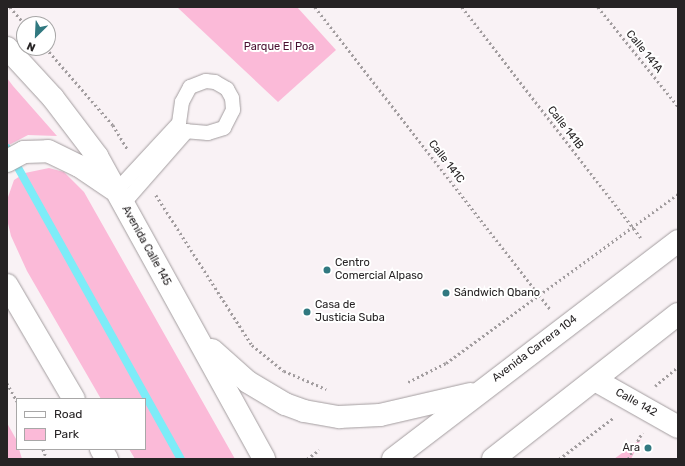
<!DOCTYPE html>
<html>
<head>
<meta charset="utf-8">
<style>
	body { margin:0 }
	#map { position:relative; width:685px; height:466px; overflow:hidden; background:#f9f2f5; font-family:Rubik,sans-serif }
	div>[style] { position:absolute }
	.green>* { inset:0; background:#fbbad8 }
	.stream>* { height:8px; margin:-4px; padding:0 4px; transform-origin:4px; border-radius:4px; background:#7decf8 }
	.path>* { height:2.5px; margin-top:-1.25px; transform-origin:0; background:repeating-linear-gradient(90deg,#a29d9f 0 2px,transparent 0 5px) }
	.roads { filter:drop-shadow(0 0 1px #a39d9f) drop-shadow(0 0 1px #a39d9f) }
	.lane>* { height:14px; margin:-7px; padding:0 7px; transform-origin:7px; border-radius:7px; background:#fff }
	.street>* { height:22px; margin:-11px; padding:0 11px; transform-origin:11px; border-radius:11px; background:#fff }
	.primary>* { height:22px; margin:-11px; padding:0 11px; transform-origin:11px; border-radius:11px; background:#fff }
	.dots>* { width:11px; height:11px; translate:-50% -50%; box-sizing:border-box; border:2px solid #fff; border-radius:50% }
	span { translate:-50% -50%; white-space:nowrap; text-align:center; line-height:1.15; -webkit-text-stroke:4px #fff; paint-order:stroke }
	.park-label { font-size:11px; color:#4a1031 }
	.street-label { font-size:11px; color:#262324 }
	.poi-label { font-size:11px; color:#262324 }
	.left { translate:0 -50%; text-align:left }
	.right { translate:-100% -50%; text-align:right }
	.frame { position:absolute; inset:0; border:8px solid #262324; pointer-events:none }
	.legend { position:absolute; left:16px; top:398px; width:130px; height:52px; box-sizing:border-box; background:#fff; border:1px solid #a8a7a7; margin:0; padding:5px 7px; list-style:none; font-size:12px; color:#262324 }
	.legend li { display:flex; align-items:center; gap:8px; height:20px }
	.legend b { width:20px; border:1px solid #a8a7a7 }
	.north { position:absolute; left:16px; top:16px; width:40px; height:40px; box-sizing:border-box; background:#fff; border:1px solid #a8a7a7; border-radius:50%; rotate:204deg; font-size:11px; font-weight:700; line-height:16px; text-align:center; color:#262324 }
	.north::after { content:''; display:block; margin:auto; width:14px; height:18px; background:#317980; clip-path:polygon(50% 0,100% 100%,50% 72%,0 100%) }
</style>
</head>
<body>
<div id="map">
	<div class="green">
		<div style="clip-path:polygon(177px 7px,297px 7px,336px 50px,278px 102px)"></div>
		<div style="clip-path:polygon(7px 78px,13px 86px,57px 136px,28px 135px,7px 146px)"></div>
		<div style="clip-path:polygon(49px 168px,64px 172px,84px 192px,235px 459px,135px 459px,129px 449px,145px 449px,145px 399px,101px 399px,27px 271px,11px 236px,7px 219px,7px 200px,14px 180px,25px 173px)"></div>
		<div style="clip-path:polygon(7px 423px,16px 439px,22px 459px,7px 459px)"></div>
		<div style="clip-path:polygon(641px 439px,631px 459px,614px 459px)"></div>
	</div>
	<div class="stream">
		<div style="left:7px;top:148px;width:356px;rotate:60.8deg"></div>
	</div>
	<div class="path">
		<div style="left:10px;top:7px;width:23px;rotate:49deg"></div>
		<div style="left:315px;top:7px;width:383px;rotate:52.1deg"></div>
		<div style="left:462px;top:7px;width:292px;rotate:52.2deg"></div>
		<div style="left:598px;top:7px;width:127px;rotate:51.1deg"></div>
		<div style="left:46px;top:48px;width:102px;rotate:49deg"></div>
		<div style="left:113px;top:125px;width:29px;rotate:59deg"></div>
		<div style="left:156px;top:195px;width:178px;rotate:57.4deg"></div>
		<div style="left:252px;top:345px;width:41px;rotate:39.1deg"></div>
		<div style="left:284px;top:371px;width:46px;rotate:23.2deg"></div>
		<div style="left:408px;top:382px;width:42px;rotate:-26.6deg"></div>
		<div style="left:446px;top:363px;width:287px;rotate:-36.1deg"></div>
		<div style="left:7px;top:383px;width:21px;rotate:61deg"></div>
		<div style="left:655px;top:386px;width:30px;rotate:-40deg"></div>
		<div style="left:43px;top:449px;width:11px;rotate:68deg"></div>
		<div style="left:307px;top:459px;width:15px;rotate:-37deg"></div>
		<div style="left:559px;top:459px;width:68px;rotate:-37.2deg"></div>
		<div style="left:628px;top:459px;width:30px;rotate:-62deg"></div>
	</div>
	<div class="roads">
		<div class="lane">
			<div style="left:116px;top:191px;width:93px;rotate:-47.2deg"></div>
			<div style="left:179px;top:123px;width:21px;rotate:-82deg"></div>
			<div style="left:182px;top:102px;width:17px;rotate:-62deg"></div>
			<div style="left:190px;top:87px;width:17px;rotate:-21deg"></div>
			<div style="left:206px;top:81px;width:9px;rotate:6deg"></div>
			<div style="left:215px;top:82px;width:14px;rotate:30deg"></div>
			<div style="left:227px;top:89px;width:10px;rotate:61deg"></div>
			<div style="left:232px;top:98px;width:12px;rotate:85deg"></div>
			<div style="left:233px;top:110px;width:20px;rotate:117deg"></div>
			<div style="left:224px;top:128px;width:17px;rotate:163deg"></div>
			<div style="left:208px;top:133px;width:21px;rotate:-175deg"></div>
			<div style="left:187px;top:131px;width:97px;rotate:131.2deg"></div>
		</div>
		<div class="street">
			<div style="left:595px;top:380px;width:95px;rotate:29.5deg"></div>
		</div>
		<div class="primary">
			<div style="left:7px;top:48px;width:68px;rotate:47.4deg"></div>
			<div style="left:53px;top:98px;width:73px;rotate:52.8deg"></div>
			<div style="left:97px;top:156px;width:346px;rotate:61.1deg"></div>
			<div style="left:7px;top:161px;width:19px;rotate:-28deg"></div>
			<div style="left:24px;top:152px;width:24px;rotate:-2deg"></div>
			<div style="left:48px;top:151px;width:34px;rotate:26deg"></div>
			<div style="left:79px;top:166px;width:41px;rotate:34.1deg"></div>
			<div style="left:7px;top:285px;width:132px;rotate:59.6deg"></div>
			<div style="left:212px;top:350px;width:48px;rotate:41.6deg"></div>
			<div style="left:248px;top:382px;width:43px;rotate:30.7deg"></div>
			<div style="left:285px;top:404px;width:20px;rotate:20deg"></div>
			<div style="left:304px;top:411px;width:36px;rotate:10deg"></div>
			<div style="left:339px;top:417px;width:41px;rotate:-2.8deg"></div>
			<div style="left:380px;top:415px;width:93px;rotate:-13deg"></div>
			<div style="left:101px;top:449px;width:12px;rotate:59deg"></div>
			<div style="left:393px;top:459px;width:359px;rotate:-37.4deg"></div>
			<div style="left:493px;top:459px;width:235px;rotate:-38.1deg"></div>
		</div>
	</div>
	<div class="dots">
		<div style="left:327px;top:270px;background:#317980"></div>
		<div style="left:446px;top:293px;background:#317980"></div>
		<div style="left:307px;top:312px;background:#317980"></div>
		<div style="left:648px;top:448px;background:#317980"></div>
	</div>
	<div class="park-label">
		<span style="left:279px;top:47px">Parque El Poa</span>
	</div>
	<div class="street-label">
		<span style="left:644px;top:52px;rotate:51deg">Calle 141A</span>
		<span style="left:565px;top:128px;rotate:52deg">Calle 141B</span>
		<span style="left:446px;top:162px;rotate:52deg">Calle 141C</span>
		<span style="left:146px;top:246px;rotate:61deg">Avenida Calle 145</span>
		<span style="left:535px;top:349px;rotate:-37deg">Avenida Carrera 104</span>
		<span style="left:636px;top:403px;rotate:29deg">Calle 142</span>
	</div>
	<div class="poi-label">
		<span class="left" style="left:335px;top:270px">Centro<br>Comercial Alpaso</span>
		<span class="left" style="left:454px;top:293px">Sándwich Qbano</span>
		<span class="left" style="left:315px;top:312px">Casa de<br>Justicia Suba</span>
		<span class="right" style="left:640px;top:448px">Ara</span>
	</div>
	<div class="frame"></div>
	<ul class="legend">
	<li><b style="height:5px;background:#fff"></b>Road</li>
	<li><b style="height:11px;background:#fbbad8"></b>Park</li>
	</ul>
	<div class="north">N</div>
</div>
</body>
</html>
